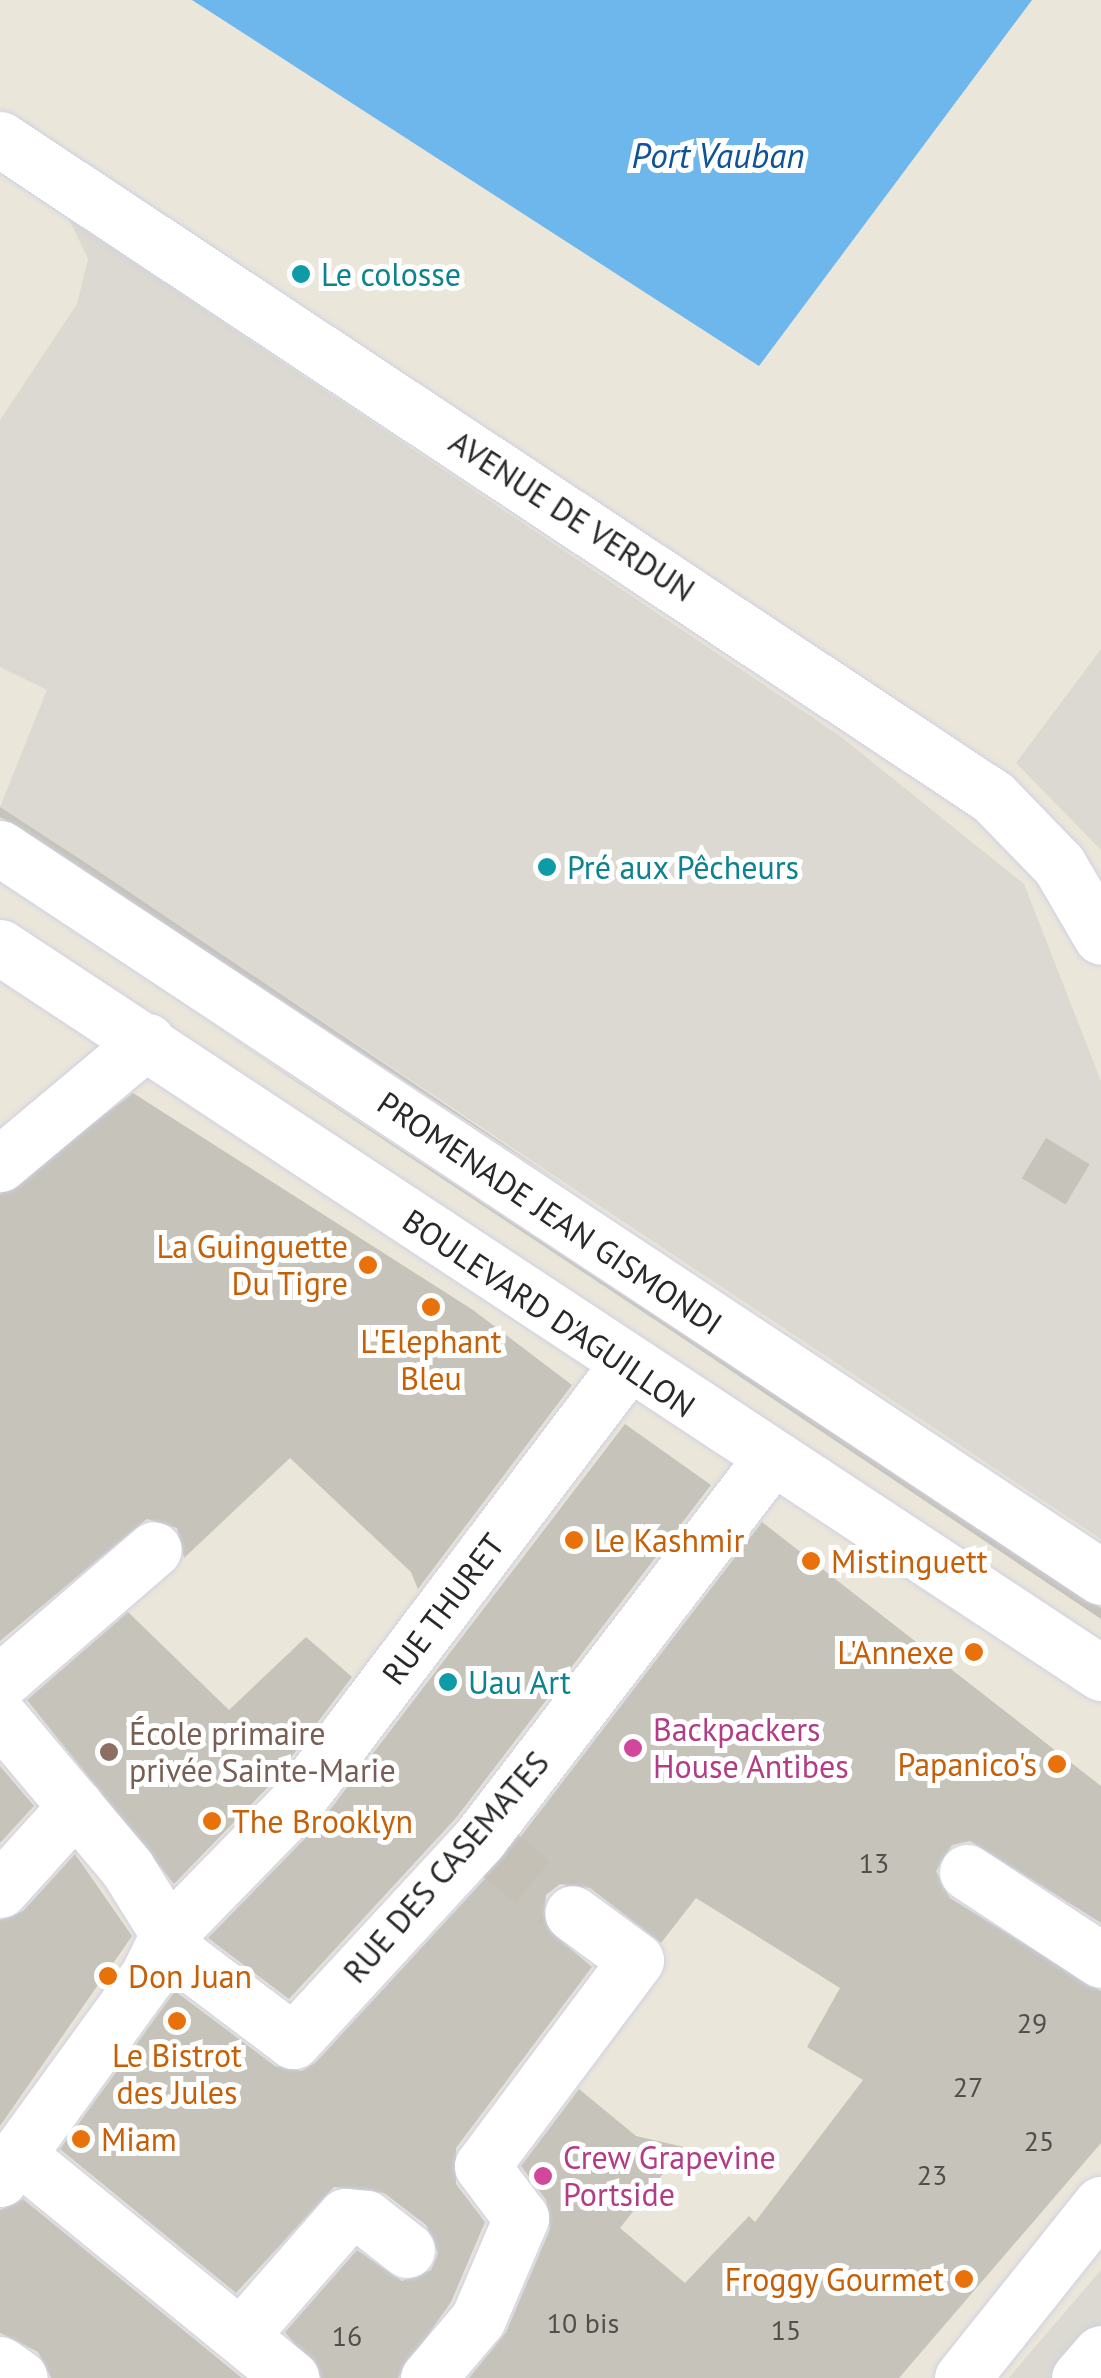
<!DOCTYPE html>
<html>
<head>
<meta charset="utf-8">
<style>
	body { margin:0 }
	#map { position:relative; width:1101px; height:2378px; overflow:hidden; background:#ebe6da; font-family:"PT Sans",sans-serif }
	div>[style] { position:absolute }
	.plaza>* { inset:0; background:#dbd9d1 }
	.water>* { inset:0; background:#6db7ed }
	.building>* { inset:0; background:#c6c3ba; transform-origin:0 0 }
	.street-tunnel>* { height:55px; margin-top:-27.5px; transform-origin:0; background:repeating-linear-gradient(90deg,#c4c0b6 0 55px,transparent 0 83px) }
	.roads { filter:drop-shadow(0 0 2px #cfd0e2) drop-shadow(0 0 2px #cfd0e2) }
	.street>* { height:55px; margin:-27.5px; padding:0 27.5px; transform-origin:27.5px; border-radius:27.5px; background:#fff }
	.dots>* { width:28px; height:28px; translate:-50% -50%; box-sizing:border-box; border:5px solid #fff; border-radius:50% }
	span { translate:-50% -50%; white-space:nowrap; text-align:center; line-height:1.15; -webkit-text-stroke:10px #fff; paint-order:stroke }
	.number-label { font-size:28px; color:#504f4c }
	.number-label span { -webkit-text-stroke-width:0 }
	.culture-label { font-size:32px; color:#0d838f }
	.left { translate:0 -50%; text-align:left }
	.street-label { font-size:32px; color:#282828 }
	.food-label { font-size:32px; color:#c56008 }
	.right { translate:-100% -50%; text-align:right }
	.hotel-label { font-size:32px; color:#b23c85 }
	.education-label { font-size:32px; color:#785e54 }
	.water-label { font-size:35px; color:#0e5397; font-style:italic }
</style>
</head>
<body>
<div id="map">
	<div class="plaza">
		<div style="clip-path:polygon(69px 219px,840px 736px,1024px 884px,1101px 1081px,1101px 1539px,0 807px,47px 690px,0 667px,0 420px,77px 304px,88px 259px)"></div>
		<div style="clip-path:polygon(1101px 649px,1101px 850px,1016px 763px)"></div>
		<div style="clip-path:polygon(1101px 2270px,1101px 2378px,1009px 2378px,1028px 2355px)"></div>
	</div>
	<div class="water">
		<div style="clip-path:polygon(192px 0,1032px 0,759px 366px)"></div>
	</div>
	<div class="building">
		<div style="clip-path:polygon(0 807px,89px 865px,566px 1186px,0 817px)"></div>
		<div style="clip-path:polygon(211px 1025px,1101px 1608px,1101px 1619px,678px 1335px)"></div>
		<div style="clip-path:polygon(133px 1093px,473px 1310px,572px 1385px,418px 1589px,411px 1572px,290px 1458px,184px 1558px,177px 1528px,147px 1519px,0 1641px,0 1194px)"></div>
		<div style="left:1046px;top:1138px;width:51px;height:47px;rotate:31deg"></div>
		<div style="clip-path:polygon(625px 1424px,711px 1485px,456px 1818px,289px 1999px,208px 1938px,319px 1824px)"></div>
		<div style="clip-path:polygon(762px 1522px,1101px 1786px,1101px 1923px,970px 1841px,952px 1845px,936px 1871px,950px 1898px,1101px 1991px,1101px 2143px,899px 2378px,469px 2378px,506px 2332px,550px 2229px,546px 2200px,521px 2166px,579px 2089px,636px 2136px,684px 2147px,620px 2228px,685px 2283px,749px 2216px,755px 2222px,863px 2080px,807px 2047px,840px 1988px,696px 1898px,661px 1943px,590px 1888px,560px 1884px,546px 1895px,543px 1925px,592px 1967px,456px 2148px,456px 2184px,485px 2222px,451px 2302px,398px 2378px,321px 2378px,285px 2332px,357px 2250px,402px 2281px,431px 2270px,438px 2253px,426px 2225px,384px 2193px,334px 2187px,236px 2293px,60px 2149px,175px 1991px,275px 2066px,302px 2071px,316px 2062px,505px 1857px)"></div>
		<div style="clip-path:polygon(128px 1612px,229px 1710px,306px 1637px,352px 1677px,270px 1785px,174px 1884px,27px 1700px)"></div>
		<div style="clip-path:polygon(0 1766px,34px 1806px,0 1843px)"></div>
		<div style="clip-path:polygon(75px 1854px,132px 1936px,0 2126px,0 1920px,23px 1911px)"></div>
		<div style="clip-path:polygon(23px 2199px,242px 2378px,51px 2378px,38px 2352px,0 2333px,0 2210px)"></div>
	</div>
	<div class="street-tunnel">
		<div style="left:490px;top:1847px;width:105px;rotate:38.8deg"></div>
	</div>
	<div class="roads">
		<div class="street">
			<div style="left:0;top:139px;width:1191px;rotate:33.53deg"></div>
			<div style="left:993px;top:797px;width:95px;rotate:45.9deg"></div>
			<div style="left:1059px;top:865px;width:83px;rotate:59.7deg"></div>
			<div style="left:0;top:848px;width:1320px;rotate:33.51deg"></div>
			<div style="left:0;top:947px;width:1319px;rotate:33.4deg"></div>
			<div style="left:0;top:1164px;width:192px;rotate:-39.9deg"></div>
			<div style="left:0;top:1682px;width:203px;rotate:-40.8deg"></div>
			<div style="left:0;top:1717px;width:197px;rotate:49.9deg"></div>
			<div style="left:127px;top:1868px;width:106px;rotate:58.1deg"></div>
			<div style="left:183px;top:1958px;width:138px;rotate:37deg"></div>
			<div style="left:293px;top:2041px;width:276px;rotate:-47.3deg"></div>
			<div style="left:480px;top:1838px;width:474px;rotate:-52.5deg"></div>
			<div style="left:967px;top:1872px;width:160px;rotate:33.3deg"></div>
			<div style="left:0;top:1890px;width:113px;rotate:-47.9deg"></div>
			<div style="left:18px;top:2155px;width:353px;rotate:39.2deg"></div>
			<div style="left:0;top:2179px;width:250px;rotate:-54deg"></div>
			<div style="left:147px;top:1977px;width:48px;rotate:-64deg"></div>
			<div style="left:168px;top:1934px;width:180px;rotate:-45.7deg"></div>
			<div style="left:294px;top:1805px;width:550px;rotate:-52.9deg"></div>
			<div style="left:241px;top:2335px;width:158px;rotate:-48.8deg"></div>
			<div style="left:345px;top:2216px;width:21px;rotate:5deg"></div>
			<div style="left:366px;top:2218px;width:52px;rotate:38deg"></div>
			<div style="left:0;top:2364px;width:24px;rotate:35deg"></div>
			<div style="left:428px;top:2378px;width:77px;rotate:-49.7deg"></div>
			<div style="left:478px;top:2319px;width:110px;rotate:-66.9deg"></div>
			<div style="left:521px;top:2218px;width:65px;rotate:-126.9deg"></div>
			<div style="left:482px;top:2166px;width:257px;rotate:-53.2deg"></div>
			<div style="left:636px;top:1960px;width:79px;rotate:-143.7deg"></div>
			<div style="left:962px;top:2378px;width:223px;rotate:-51.4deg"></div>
			<div style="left:1079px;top:2378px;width:33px;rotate:-49deg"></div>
		</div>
	</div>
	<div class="dots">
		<div style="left:301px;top:274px;background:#0f9aa8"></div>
		<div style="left:547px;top:867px;background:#0f9aa8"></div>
		<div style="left:368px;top:1265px;background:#e8710a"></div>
		<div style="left:431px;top:1307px;background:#e8710a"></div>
		<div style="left:574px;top:1540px;background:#e8710a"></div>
		<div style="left:811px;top:1561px;background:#e8710a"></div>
		<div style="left:974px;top:1652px;background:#e8710a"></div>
		<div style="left:448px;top:1682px;background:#0f9aa8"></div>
		<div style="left:633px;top:1748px;background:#d1479c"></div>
		<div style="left:109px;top:1752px;background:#8d6e63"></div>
		<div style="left:1057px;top:1764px;background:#e8710a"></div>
		<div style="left:212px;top:1821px;background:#e8710a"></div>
		<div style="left:108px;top:1976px;background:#e8710a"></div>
		<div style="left:177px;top:2021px;background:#e8710a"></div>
		<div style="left:81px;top:2139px;background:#e8710a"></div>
		<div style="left:543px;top:2176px;background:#d1479c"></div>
		<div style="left:964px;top:2279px;background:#e8710a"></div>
	</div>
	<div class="number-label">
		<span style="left:874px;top:1863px">13</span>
		<span style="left:1032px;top:2023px">29</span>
		<span style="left:968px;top:2087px">27</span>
		<span style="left:1039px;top:2141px">25</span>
		<span style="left:932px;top:2175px">23</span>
		<span style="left:583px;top:2323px">10 bis</span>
		<span style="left:786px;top:2330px">15</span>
		<span style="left:347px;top:2336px">16</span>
	</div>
	<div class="culture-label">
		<span class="left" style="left:321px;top:274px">Le colosse</span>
		<span class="left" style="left:567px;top:867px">Pré aux Pêcheurs</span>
		<span class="left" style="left:468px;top:1682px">Uau Art</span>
	</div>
	<div class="street-label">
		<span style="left:572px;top:516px;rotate:33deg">AVENUE DE VERDUN</span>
		<span style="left:550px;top:1213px;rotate:34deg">PROMENADE JEAN GISMONDI</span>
		<span style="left:549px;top:1313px;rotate:34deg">BOULEVARD D'AGUILLON</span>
		<span style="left:443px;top:1609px;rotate:-53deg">RUE THURET</span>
		<span style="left:446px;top:1867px;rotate:-49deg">RUE DES CASEMATES</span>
	</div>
	<div class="food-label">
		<span class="right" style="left:348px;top:1265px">La Guinguette<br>Du Tigre</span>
		<span style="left:431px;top:1360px">L'Elephant<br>Bleu</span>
		<span class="left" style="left:594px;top:1540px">Le Kashmir</span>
		<span class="left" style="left:831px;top:1561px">Mistinguett</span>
		<span class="right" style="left:954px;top:1652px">L'Annexe</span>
		<span class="right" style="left:1037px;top:1764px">Papanico's</span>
		<span class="left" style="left:232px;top:1821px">The Brooklyn</span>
		<span class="left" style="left:128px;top:1976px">Don Juan</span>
		<span style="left:177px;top:2074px">Le Bistrot<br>des Jules</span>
		<span class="left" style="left:101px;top:2139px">Miam</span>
		<span class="right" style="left:944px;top:2279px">Froggy Gourmet</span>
	</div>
	<div class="hotel-label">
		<span class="left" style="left:653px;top:1748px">Backpackers<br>House Antibes</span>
		<span class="left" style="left:563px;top:2176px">Crew Grapevine<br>Portside</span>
	</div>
	<div class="education-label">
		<span class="left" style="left:129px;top:1752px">École primaire<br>privée Sainte-Marie</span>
	</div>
	<div class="water-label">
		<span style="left:718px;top:155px">Port Vauban</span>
	</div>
</div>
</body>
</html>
